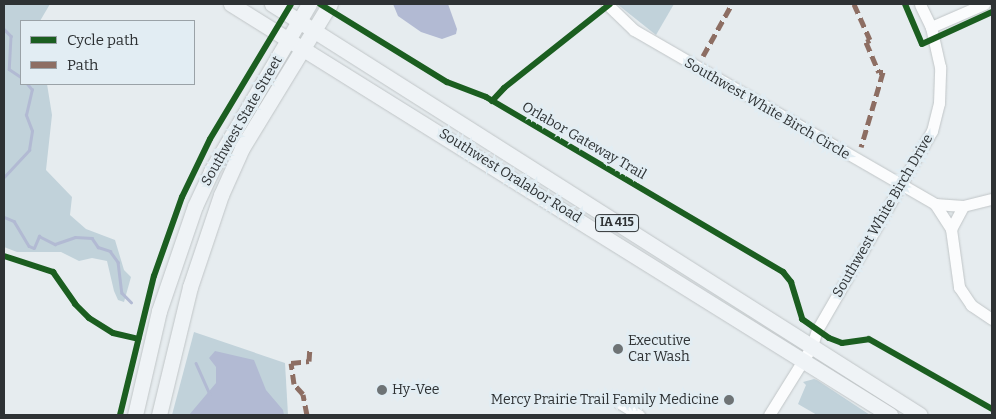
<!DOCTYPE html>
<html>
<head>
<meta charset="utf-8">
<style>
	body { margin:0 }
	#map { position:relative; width:996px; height:419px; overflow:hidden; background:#e6ecef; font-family:Bitter,serif }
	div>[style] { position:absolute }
	.green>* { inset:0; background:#c1d2da }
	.water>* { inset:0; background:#b2bad3 }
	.stream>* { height:2.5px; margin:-1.25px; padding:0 1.25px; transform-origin:1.25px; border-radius:1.25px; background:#b2bad3 }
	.roads { filter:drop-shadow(0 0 1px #c0c5c7) drop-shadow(0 0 1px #c0c5c7) }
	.minor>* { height:11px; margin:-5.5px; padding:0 5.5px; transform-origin:5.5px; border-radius:5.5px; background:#fbfcfd }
	.major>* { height:15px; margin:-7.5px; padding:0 7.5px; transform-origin:7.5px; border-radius:7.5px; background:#eff3f6 }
	.quiet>* { height:5px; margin-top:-2.5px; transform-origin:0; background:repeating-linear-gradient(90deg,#8d6e63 0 10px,transparent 0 15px) }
	.cycleway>* { height:6px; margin:-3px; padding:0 3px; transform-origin:3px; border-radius:3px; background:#1b5e20 }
	.dots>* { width:14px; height:14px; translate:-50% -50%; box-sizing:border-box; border:2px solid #e2edf3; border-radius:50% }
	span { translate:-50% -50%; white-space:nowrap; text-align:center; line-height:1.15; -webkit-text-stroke:5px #e2edf3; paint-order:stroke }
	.shield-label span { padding:1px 4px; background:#e2edf3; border:1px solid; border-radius:4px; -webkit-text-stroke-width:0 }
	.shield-label { font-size:12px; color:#2e3234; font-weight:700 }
	.street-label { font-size:14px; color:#2e3234 }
	.poi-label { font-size:14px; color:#2e3234 }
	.left { translate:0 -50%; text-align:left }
	.right { translate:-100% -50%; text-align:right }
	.frame { position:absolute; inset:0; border:5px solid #2e3234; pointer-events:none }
	.legend { position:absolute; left:20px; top:20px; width:175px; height:65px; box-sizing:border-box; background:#e2edf3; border:1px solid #9aa2a7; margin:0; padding:6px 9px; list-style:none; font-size:15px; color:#2e3234 }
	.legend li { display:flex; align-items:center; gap:10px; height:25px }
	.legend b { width:25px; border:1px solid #9aa2a7 }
</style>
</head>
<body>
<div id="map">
	<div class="green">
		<div style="clip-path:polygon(4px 4px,50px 4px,40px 21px,21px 21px,21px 84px,47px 84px,52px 115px,46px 170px,72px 197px,70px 215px,86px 229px,115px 240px,124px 270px,131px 277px,124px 302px,118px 300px,114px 291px,107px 261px,92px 258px,79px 261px,61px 252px,17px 252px,4px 247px)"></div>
		<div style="clip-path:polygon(617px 4px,674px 4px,656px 35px)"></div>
		<div style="clip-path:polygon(194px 332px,285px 363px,288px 415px,172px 415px)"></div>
		<div style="clip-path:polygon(814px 379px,817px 380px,870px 415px,817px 415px,798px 404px,806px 385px,803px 382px)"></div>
	</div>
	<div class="water">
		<div style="clip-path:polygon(393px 4px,448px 4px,457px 29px,456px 34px,442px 39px,421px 32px,398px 16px)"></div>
		<div style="clip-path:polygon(215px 351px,254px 360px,266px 390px,283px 410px,284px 415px,189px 415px,216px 383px,216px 367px,209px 358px)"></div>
	</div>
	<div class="stream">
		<div style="left:4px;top:29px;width:10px;rotate:45deg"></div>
		<div style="left:11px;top:36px;width:33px;rotate:93deg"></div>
		<div style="left:9px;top:69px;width:14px;rotate:34deg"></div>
		<div style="left:4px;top:177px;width:37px;rotate:-47deg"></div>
		<div style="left:29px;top:150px;width:19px;rotate:-81deg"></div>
		<div style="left:32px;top:131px;width:17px;rotate:-111deg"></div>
		<div style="left:26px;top:115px;width:26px;rotate:-77deg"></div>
		<div style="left:32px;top:90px;width:8px;rotate:-130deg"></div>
		<div style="left:4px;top:217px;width:11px;rotate:22deg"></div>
		<div style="left:14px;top:221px;width:29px;rotate:59deg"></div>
		<div style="left:29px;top:246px;width:5px;rotate:22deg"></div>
		<div style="left:34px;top:248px;width:13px;rotate:-67deg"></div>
		<div style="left:39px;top:236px;width:18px;rotate:27deg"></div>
		<div style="left:55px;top:244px;width:21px;rotate:-19deg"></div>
		<div style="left:75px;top:237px;width:17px;rotate:3deg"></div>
		<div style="left:92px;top:238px;width:11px;rotate:56deg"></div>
		<div style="left:98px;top:247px;width:13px;rotate:18deg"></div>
		<div style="left:110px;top:251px;width:14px;rotate:54deg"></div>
		<div style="left:118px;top:262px;width:31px;rotate:83deg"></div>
		<div style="left:122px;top:293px;width:13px;rotate:45deg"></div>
		<div style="left:196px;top:363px;width:34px;rotate:66deg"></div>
	</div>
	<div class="roads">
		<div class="minor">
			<div style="left:607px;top:4px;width:37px;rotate:44deg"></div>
			<div style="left:634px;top:30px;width:348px;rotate:30deg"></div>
			<div style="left:935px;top:204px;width:30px;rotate:57deg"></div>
			<div style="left:951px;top:229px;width:59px;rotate:82.1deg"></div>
			<div style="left:959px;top:287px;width:22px;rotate:56deg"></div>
			<div style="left:971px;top:305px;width:25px;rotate:34deg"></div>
			<div style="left:931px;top:27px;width:58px;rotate:-23.5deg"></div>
			<div style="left:935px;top:204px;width:28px;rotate:4deg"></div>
			<div style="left:951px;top:229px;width:26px;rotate:-62deg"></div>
			<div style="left:963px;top:206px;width:30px;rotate:-14deg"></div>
			<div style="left:618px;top:402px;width:25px;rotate:32deg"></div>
			<div style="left:769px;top:415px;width:81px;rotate:-58.1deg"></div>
			<div style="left:812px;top:346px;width:17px;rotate:-73deg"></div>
			<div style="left:817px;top:330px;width:230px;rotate:-60deg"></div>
			<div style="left:932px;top:131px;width:29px;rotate:-76deg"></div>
			<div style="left:939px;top:103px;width:36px;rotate:-88deg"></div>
			<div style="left:940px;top:67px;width:41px;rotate:-102.7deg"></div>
			<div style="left:931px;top:27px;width:25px;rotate:-116deg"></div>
		</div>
		<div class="major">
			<div style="left:231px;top:4px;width:777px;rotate:31.95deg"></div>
			<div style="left:272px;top:4px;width:767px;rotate:32.39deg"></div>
			<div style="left:135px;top:415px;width:107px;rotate:-77deg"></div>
			<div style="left:159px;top:311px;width:111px;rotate:-71.1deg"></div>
			<div style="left:195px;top:206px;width:38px;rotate:-65deg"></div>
			<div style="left:211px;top:171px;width:194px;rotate:-59.6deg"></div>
			<div style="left:159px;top:415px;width:132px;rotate:-76.4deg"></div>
			<div style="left:190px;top:287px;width:97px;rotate:-71.4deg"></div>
			<div style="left:221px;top:195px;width:51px;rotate:-65.9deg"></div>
			<div style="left:242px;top:148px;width:169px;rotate:-58.6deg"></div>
		</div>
	</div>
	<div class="quiet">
		<div style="left:854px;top:4px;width:39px;rotate:66deg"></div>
		<div style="left:870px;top:40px;width:4px;rotate:153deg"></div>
		<div style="left:866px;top:42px;width:33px;rotate:67deg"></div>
		<div style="left:879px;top:72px;width:4px"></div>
		<div style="left:883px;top:72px;width:78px;rotate:106.3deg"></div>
		<div style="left:703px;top:56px;width:60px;rotate:-60.9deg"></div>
		<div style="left:307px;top:415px;width:21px;rotate:-101deg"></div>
		<div style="left:303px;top:394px;width:13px;rotate:-132deg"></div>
		<div style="left:294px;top:384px;width:21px;rotate:-98deg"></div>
		<div style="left:291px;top:363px;width:18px;rotate:-6deg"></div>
		<div style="left:309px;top:361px;width:14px;rotate:-86deg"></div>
	</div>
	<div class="cycleway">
		<div style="left:320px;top:4px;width:149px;rotate:31.6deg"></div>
		<div style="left:447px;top:82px;width:42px;rotate:21deg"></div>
		<div style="left:486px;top:97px;width:345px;rotate:30.5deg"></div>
		<div style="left:783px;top:272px;width:13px;rotate:51deg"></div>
		<div style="left:791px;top:282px;width:39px;rotate:73deg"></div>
		<div style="left:802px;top:319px;width:33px;rotate:35deg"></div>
		<div style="left:829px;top:338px;width:14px;rotate:21deg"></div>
		<div style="left:842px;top:343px;width:27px;rotate:-8deg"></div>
		<div style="left:869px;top:339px;width:142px;rotate:29.6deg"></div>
		<div style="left:905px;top:4px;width:43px;rotate:67deg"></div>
		<div style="left:922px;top:44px;width:77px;rotate:-24.6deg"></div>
		<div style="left:492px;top:101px;width:18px;rotate:-47deg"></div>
		<div style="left:504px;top:88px;width:135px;rotate:-38.4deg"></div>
		<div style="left:4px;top:256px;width:52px;rotate:18.1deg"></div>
		<div style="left:53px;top:272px;width:39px;rotate:55deg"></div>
		<div style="left:75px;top:304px;width:20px;rotate:45deg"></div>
		<div style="left:89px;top:318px;width:28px;rotate:32deg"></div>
		<div style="left:113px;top:333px;width:26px;rotate:13deg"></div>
		<div style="left:120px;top:415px;width:143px;rotate:-76.3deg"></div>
		<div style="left:154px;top:276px;width:84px;rotate:-70.5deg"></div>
		<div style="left:182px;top:197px;width:64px;rotate:-64.2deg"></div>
		<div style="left:210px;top:139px;width:157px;rotate:-59deg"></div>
	</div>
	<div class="dots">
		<div style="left:618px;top:349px;background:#6e7375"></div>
		<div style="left:382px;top:390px;background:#6e7375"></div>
		<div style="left:729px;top:400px;background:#6e7375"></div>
	</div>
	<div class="shield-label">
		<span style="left:617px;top:223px">IA 415</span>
	</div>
	<div class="street-label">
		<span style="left:767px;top:109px;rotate:30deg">Southwest White Birch Circle</span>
		<span style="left:242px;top:121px;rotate:-60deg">Southwest State Street</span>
		<span style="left:584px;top:141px;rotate:30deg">Orlabor Gateway Trail</span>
		<span style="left:510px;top:176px;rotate:32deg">Southwest Oralabor Road</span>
		<span style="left:883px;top:216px;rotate:-60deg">Southwest White Birch Drive</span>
	</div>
	<div class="poi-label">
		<span class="left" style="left:628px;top:349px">Executive<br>Car Wash</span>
		<span class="left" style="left:392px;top:390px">Hy-Vee</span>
		<span class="right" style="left:719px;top:400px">Mercy Prairie Trail Family Medicine</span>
	</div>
	<div class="frame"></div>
	<ul class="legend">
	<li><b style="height:6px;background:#1b5e20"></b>Cycle path</li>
	<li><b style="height:6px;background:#8d6e63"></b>Path</li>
	</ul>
</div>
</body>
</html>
